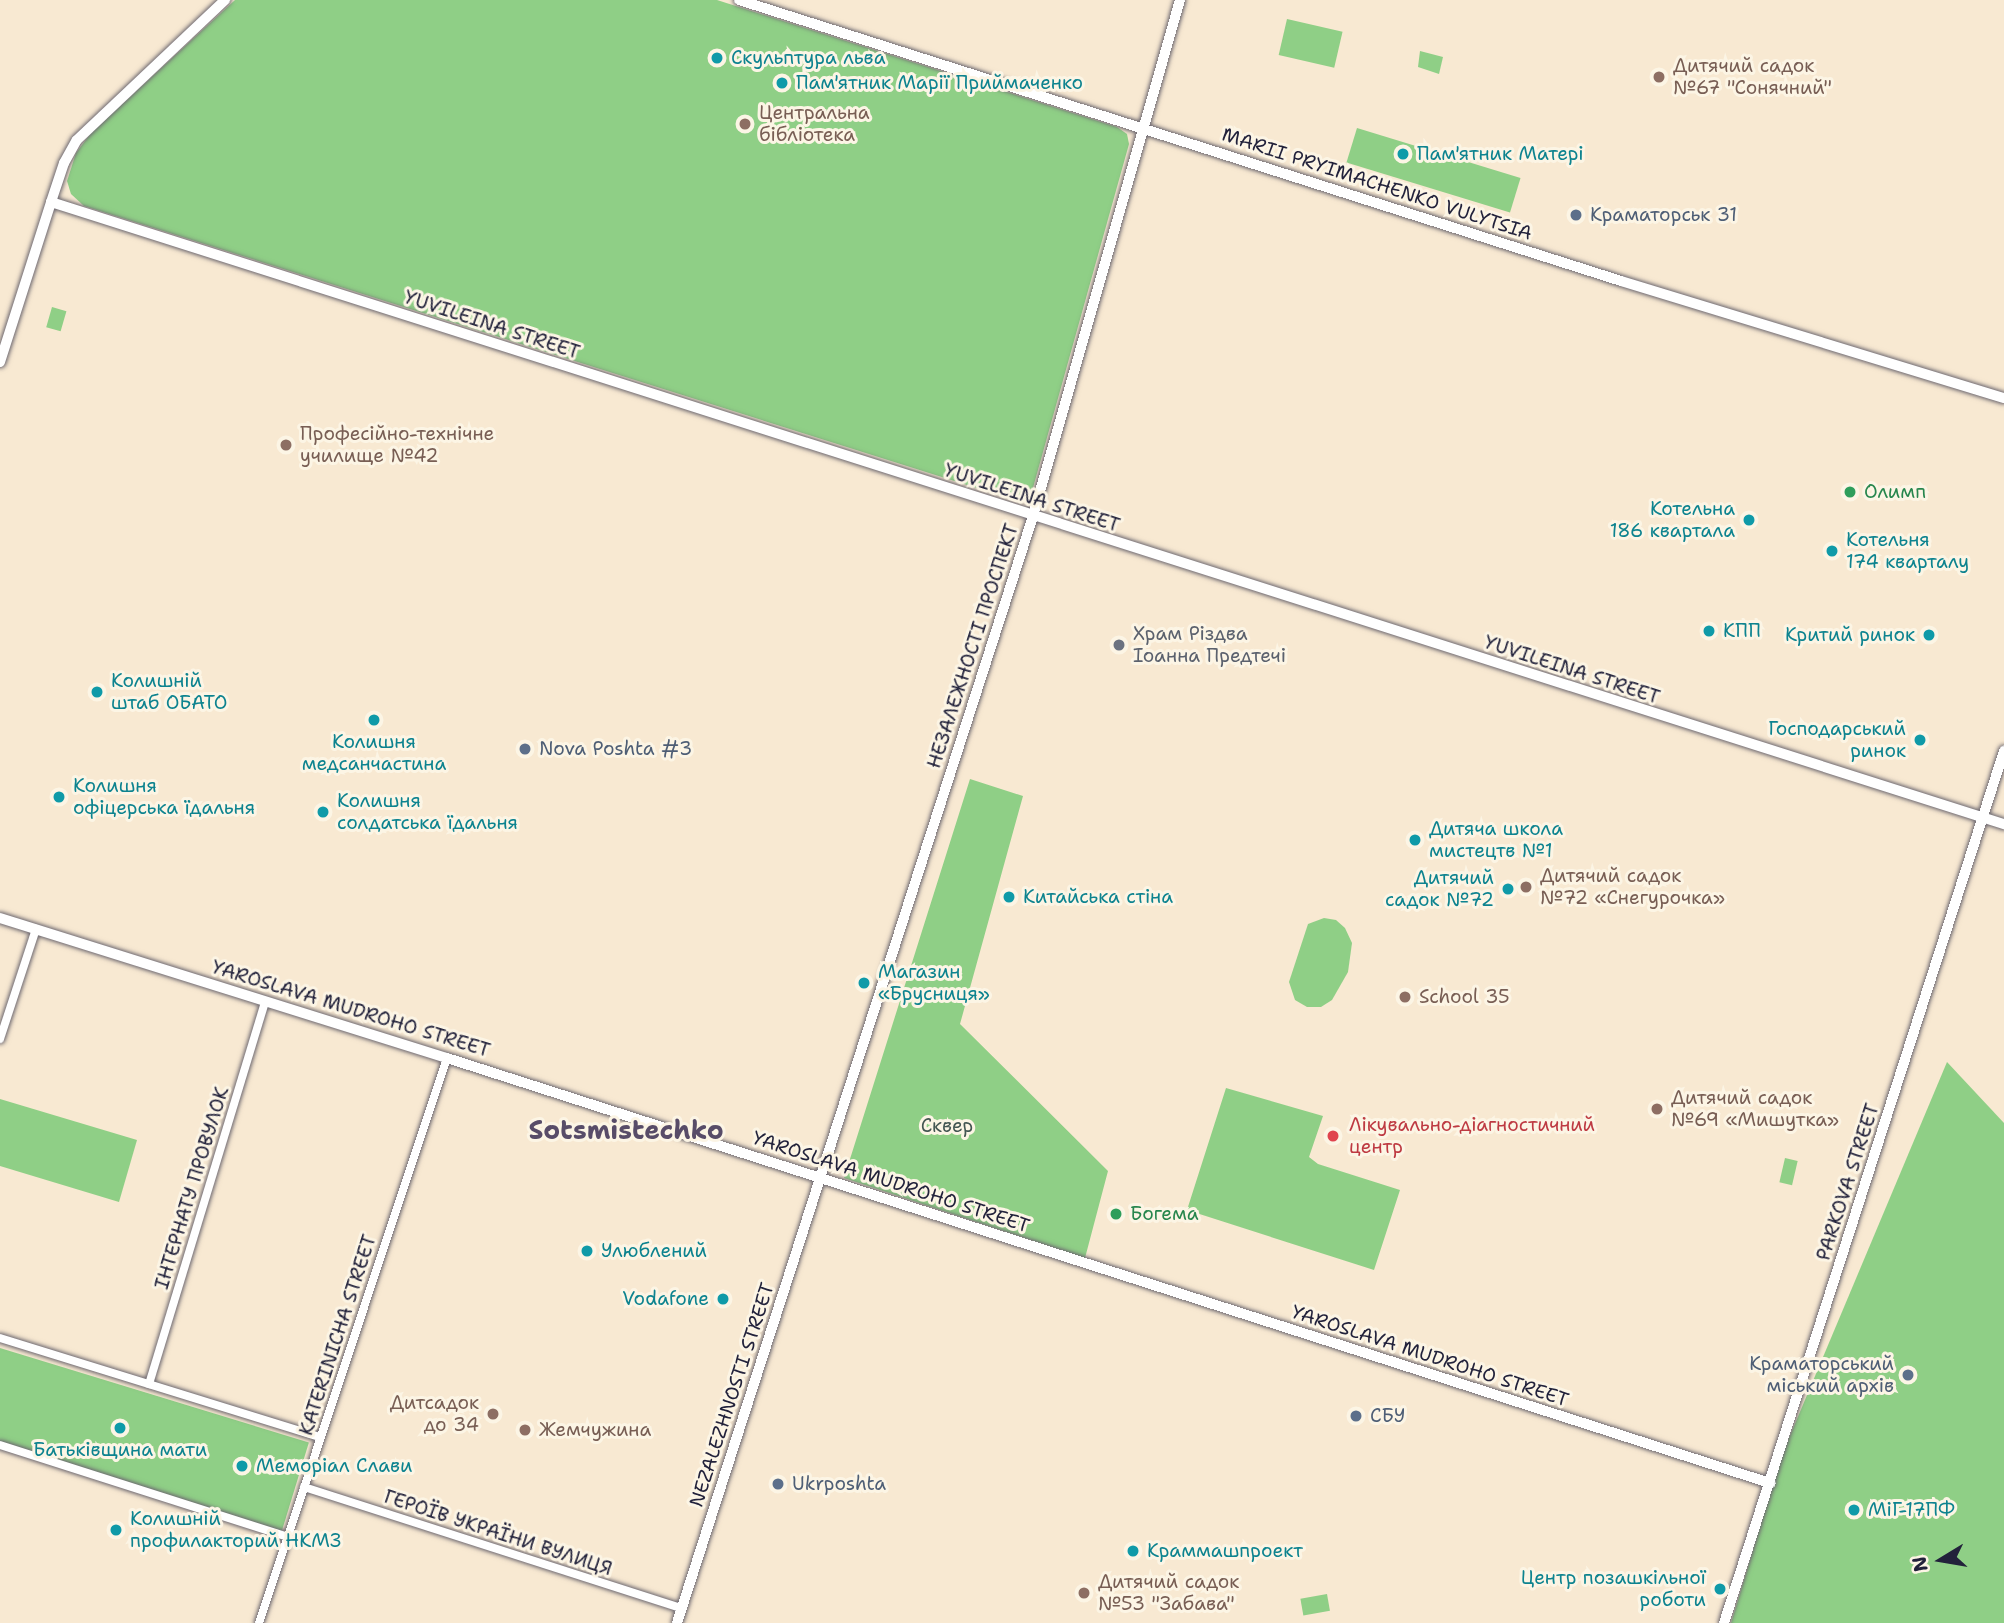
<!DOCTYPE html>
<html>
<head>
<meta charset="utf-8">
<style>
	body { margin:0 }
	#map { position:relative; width:2004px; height:1623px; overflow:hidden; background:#f8e9d2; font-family:"Shantell Sans",sans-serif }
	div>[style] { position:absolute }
	.green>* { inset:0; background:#8fcf86; transform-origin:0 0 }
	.roads { filter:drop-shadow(0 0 2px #6d6870) drop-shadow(0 0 2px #6d6870) }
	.minor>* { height:8px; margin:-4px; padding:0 4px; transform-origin:4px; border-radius:4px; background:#fff }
	.tertiary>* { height:10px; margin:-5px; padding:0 5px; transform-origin:5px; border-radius:5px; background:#fff }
	.dots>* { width:19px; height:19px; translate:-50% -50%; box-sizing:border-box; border:4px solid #fcf5e5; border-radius:50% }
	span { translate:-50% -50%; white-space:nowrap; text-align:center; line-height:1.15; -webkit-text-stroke:6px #fcf5e5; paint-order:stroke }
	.culture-label { font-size:19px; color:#0d838f }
	.left { translate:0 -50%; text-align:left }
	.right { translate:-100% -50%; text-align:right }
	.education-label { font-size:19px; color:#785e54 }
	.street-label { font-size:19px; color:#22223b }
	.service-label { font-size:19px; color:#4e5e75 }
	.leisure-label { font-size:19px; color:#27864d }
	.worship-label { font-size:19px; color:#5b616d }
	.health-label { font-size:19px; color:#be3a42 }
	.park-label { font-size:19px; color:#435652 }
	.district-label { font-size:26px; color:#584c68; font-weight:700 }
	.north { position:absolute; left:1906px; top:1525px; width:70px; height:70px; -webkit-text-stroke:5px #fcf5e5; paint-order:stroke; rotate:259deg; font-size:19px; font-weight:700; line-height:28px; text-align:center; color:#22223b }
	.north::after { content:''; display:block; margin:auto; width:24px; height:32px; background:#22223b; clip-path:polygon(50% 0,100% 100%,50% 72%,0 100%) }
</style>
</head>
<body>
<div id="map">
	<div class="green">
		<div style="clip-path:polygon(235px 0,717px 0,1117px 127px,1127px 134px,1129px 144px,1031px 495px,1005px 497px,84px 206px,71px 194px,67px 181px,76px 153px,91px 133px)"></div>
		<div style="left:1287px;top:19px;width:57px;height:37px;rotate:13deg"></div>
		<div style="clip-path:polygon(1420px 51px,1443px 57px,1439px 74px,1418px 67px)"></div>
		<div style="left:1357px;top:128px;width:171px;height:36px;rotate:17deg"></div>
		<div style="left:52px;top:307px;width:15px;height:21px;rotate:16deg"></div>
		<div style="clip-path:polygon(970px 779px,1023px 796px,960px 1024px,1108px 1171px,1085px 1258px,844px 1178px)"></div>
		<div style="clip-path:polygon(1324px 918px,1336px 920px,1345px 928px,1352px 943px,1348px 972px,1332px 1000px,1321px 1007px,1307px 1007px,1295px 1000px,1289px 982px,1308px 924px)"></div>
		<div style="clip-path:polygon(1947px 1062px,2004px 1123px,2004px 1623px,1731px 1623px,1781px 1457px)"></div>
		<div style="clip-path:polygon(1226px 1088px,1323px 1116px,1309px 1157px,1318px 1164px,1400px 1190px,1374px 1270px,1187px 1210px)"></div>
		<div style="clip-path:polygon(0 1099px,137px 1140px,119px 1202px,0 1166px)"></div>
		<div style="left:1785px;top:1158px;width:13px;height:25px;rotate:13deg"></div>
		<div style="left:0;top:1348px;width:323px;height:95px;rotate:17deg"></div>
		<div style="left:1327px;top:1594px;width:17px;height:27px;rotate:80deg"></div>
	</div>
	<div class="roads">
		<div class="minor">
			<div style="left:0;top:1039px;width:116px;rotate:-71.9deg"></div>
			<div style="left:0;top:1338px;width:335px;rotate:17.2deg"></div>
			<div style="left:149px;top:1384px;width:400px;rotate:-73.1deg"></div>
			<div style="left:0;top:1445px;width:302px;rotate:17.7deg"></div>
			<div style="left:304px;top:1487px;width:397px;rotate:17.8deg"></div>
			<div style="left:259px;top:1623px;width:595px;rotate:-71.6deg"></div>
		</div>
		<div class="tertiary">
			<div style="left:739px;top:0;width:926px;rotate:17.67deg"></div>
			<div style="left:1621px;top:281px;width:400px;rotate:17deg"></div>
			<div style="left:51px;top:202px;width:2050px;rotate:17.67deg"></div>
			<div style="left:0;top:362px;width:168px;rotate:-72.3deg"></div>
			<div style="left:51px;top:202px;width:41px;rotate:-71.6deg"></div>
			<div style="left:64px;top:163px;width:26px;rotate:-61deg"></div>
			<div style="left:77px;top:140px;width:204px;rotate:-43.4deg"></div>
			<div style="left:0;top:918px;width:468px;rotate:17.4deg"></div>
			<div style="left:447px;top:1058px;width:1390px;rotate:17.81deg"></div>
			<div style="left:677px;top:1623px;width:1163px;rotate:-72.17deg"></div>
			<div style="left:1033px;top:516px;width:537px;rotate:-74.1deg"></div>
			<div style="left:1724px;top:1623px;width:916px;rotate:-72.2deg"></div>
		</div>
	</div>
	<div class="dots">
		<div style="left:717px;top:58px;background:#0f9aa8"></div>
		<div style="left:1659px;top:77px;background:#8d6e63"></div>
		<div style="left:782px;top:83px;background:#0f9aa8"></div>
		<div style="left:745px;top:124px;background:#8d6e63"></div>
		<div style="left:1403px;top:154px;background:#0f9aa8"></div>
		<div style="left:1576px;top:215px;background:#5c6f8a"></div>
		<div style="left:286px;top:445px;background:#8d6e63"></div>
		<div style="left:1850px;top:492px;background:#2e9e5b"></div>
		<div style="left:1749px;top:520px;background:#0f9aa8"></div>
		<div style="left:1832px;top:551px;background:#0f9aa8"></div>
		<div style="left:1709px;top:631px;background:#0f9aa8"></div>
		<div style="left:1929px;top:635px;background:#0f9aa8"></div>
		<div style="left:1119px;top:645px;background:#6b7280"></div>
		<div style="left:97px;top:692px;background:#0f9aa8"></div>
		<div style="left:374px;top:720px;background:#0f9aa8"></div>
		<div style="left:1920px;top:740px;background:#0f9aa8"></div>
		<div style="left:525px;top:749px;background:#5c6f8a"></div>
		<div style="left:59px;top:797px;background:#0f9aa8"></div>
		<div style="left:323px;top:812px;background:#0f9aa8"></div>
		<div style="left:1415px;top:840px;background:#0f9aa8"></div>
		<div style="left:1526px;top:887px;background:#8d6e63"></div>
		<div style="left:1508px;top:889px;background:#0f9aa8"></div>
		<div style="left:1009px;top:897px;background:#0f9aa8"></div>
		<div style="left:864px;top:983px;background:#0f9aa8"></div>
		<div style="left:1405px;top:997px;background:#8d6e63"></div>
		<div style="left:1657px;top:1109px;background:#8d6e63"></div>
		<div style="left:1333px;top:1136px;background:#e0444e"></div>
		<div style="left:1116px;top:1214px;background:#2e9e5b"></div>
		<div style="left:587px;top:1251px;background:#0f9aa8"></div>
		<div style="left:723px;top:1299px;background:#0f9aa8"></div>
		<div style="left:1908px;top:1375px;background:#5c6f8a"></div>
		<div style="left:493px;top:1414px;background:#8d6e63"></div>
		<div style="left:1356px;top:1416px;background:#5c6f8a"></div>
		<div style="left:120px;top:1428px;background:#0f9aa8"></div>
		<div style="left:525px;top:1430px;background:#8d6e63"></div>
		<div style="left:242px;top:1466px;background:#0f9aa8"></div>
		<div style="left:778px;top:1484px;background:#5c6f8a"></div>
		<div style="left:1854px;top:1510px;background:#0f9aa8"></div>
		<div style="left:116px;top:1530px;background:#0f9aa8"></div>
		<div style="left:1133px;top:1551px;background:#0f9aa8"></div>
		<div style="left:1720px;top:1589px;background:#0f9aa8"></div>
		<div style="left:1084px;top:1593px;background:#8d6e63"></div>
	</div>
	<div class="culture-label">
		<span class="left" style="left:731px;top:58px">Скульптура льва</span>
		<span class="left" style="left:796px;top:83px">Пам'ятник Марії Приймаченко</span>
		<span class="left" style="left:1417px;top:154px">Пам'ятник Матері</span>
		<span class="right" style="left:1735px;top:520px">Котельна<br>186 квартала</span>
		<span class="left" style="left:1846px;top:551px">Котельня<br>174 кварталу</span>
		<span class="left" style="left:1723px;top:631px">КПП</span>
		<span class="right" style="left:1915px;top:635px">Критий ринок</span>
		<span class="left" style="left:111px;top:692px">Колишній<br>штаб ОБАТО</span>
		<span class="right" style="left:1906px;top:740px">Господарський<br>ринок</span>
		<span style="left:374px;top:753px">Колишня<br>медсанчастина</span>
		<span class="left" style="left:73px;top:797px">Колишня<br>офіцерська їдальня</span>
		<span class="left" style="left:337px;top:812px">Колишня<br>солдатська їдальня</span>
		<span class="left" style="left:1429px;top:840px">Дитяча школа<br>мистецтв №1</span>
		<span class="right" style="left:1494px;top:889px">Дитячий<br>садок №72</span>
		<span class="left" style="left:1023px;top:897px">Китайська стіна</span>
		<span class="left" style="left:878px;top:983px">Магазин<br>«Брусниця»</span>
		<span class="left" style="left:601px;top:1251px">Улюблений</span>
		<span class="right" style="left:709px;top:1299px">Vodafone</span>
		<span style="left:120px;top:1450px">Батьківщина мати</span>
		<span class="left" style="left:256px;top:1466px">Меморіал Слави</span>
		<span class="left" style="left:1868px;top:1510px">МіГ-17ПФ</span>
		<span class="left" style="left:130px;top:1530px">Колишній<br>профилакторий НКМЗ</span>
		<span class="left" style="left:1147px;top:1551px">Краммашпроект</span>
		<span class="right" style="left:1706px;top:1589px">Центр позашкільної<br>роботи</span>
	</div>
	<div class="education-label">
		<span class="left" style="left:1673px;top:77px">Дитячий садок<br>№67 "Сонячний"</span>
		<span class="left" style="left:759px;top:124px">Центральна<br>бібліотека</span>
		<span class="left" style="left:300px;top:445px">Професійно-технічне<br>училище №42</span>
		<span class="left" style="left:1540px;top:887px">Дитячий садок<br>№72 «Снегурочка»</span>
		<span class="left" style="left:1419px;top:997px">School 35</span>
		<span class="left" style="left:1671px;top:1109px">Дитячий садок<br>№69 «Мишутка»</span>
		<span class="right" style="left:479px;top:1414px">Дитсадок<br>до 34</span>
		<span class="left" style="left:539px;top:1430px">Жемчужина</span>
		<span class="left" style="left:1098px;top:1593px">Дитячий садок<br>№53 "Забава"</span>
	</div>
	<div class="street-label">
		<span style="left:1377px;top:184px;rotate:18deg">MARII PRYIMACHENKO VULYTSIA</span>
		<span style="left:492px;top:325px;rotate:18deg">YUVILEINA STREET</span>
		<span style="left:1032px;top:498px;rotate:18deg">YUVILEINA STREET</span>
		<span style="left:973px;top:646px;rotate:-72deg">НЕЗАЛЕЖНОСТІ ПРОСПЕКТ</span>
		<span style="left:1572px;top:670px;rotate:18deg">YUVILEINA STREET</span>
		<span style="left:351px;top:1009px;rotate:17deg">YAROSLAVA MUDROHO STREET</span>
		<span style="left:891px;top:1182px;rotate:18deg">YAROSLAVA MUDROHO STREET</span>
		<span style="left:1848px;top:1182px;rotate:-72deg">PARKOVA STREET</span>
		<span style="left:192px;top:1188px;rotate:-73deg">ІНТЕРНАТУ ПРОВУЛОК</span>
		<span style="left:338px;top:1335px;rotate:-72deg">KATERINICHA STREET</span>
		<span style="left:1430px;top:1356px;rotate:18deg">YAROSLAVA MUDROHO STREET</span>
		<span style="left:732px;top:1395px;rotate:-72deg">NEZALEZHNOSTI STREET</span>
		<span style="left:498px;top:1533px;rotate:18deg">ГЕРОЇВ УКРАЇНИ ВУЛИЦЯ</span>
	</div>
	<div class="service-label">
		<span class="left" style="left:1590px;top:215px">Краматорськ 31</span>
		<span class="left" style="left:539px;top:749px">Nova Poshta #3</span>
		<span class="right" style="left:1894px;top:1375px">Краматорський<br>міський архів</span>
		<span class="left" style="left:1370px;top:1416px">СБУ</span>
		<span class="left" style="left:792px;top:1484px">Ukrposhta</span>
	</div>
	<div class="leisure-label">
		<span class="left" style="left:1864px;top:492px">Олимп</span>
		<span class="left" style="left:1130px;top:1214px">Богема</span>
	</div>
	<div class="worship-label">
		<span class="left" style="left:1133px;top:645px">Храм Різдва<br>Іоанна Предтечі</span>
	</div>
	<div class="health-label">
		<span class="left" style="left:1349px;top:1136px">Лікувально-діагностичний<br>центр</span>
	</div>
	<div class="park-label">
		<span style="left:947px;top:1126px">Сквер</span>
	</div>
	<div class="district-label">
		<span style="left:626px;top:1130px">Sotsmistechko</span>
	</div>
	<div class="north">N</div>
</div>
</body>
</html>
